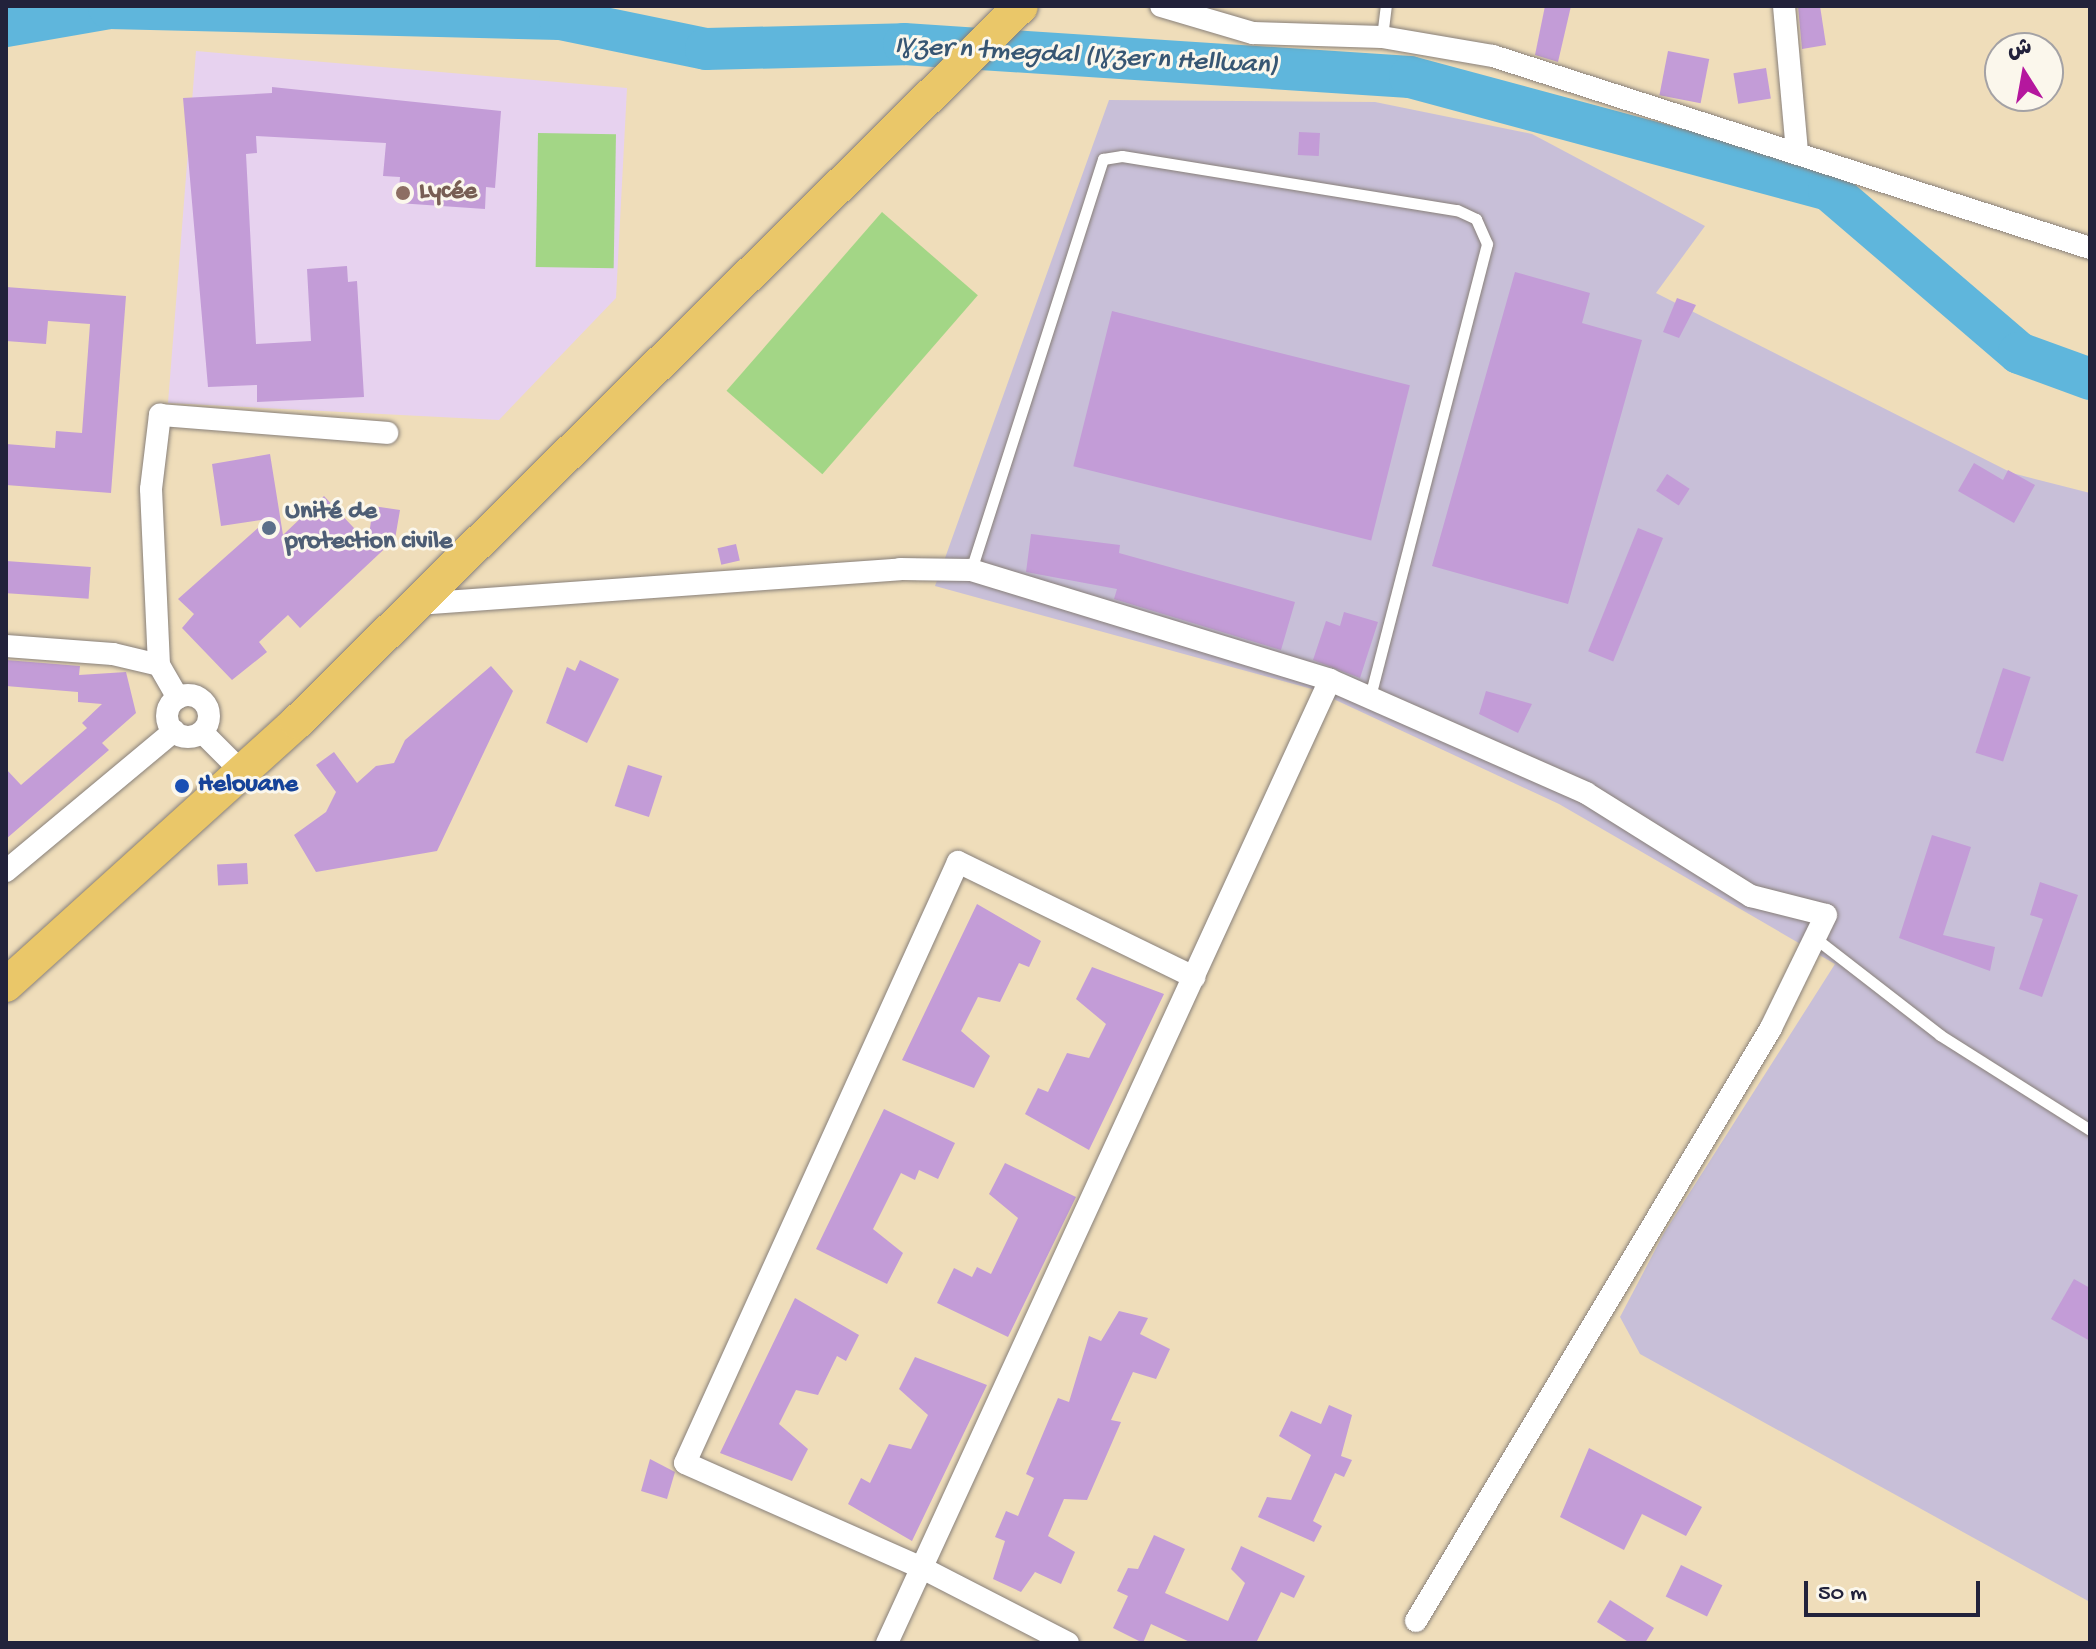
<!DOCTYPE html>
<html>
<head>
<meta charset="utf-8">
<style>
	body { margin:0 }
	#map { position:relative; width:2096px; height:1649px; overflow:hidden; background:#efddba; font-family:"Gochi Hand","Playpen Sans Arabic",sans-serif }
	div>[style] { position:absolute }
	.built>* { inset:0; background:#e7d2ef }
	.industrial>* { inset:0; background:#c8bfd8 }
	.green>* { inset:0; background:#a3d686; transform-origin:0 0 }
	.river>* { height:42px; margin:-21px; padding:0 21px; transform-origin:21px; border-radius:21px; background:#5fb6dc }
	.building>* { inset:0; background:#c39cd7; transform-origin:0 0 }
	.roads { filter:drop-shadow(0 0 2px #88807a) drop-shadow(0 0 2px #88807a) }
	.service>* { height:11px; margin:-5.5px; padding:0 5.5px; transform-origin:5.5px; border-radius:5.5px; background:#fff }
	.minor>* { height:22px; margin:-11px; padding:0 11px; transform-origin:11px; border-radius:11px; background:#fff }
	.minor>.ring { margin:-11px; padding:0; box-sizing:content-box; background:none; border:22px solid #fff; border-radius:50% }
	.primary>* { height:34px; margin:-17px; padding:0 17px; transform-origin:17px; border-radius:17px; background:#eac769 }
	.dots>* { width:22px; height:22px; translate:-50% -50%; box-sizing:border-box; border:4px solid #fbf7ec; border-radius:50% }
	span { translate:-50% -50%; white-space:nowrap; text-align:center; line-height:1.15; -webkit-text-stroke:6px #fbf7ec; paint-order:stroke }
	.education-label { font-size:26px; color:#785e54; font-weight:700 }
	.left { translate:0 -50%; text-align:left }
	.service-label { font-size:26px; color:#4e5e75; font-weight:700 }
	.transit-label { font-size:26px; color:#164399; font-weight:700 }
	.water-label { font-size:28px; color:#375673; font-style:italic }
	.frame { position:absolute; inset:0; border:8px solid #22223b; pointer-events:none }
	.north { position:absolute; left:1984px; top:32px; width:80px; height:80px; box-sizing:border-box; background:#fbf7ec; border:2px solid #a4a2a5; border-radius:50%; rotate:349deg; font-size:22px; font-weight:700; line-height:32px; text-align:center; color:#22223b }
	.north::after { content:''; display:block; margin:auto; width:28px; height:36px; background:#b5179e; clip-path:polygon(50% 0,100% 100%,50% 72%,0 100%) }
	.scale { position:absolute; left:1804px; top:1581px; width:176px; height:36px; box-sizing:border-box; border:4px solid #22223b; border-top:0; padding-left:10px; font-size:24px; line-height:28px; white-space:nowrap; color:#22223b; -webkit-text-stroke:6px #fbf7ec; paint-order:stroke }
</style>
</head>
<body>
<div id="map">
	<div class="built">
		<div style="clip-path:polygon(196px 51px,627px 88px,616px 298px,499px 420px,168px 403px)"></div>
	</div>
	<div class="industrial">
		<div style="clip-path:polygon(1109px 100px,1375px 102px,1532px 134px,1705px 226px,1656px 293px,2012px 473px,2090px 493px,2090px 1602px,1640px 1354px,1620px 1317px,1664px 1233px,1835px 964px,1559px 804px,1312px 689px,935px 586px)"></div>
	</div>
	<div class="green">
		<div style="left:538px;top:133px;width:78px;height:134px;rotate:1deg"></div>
		<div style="left:882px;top:212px;width:127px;height:237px;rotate:41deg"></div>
	</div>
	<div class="river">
		<div style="left:6px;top:26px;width:105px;rotate:-9.9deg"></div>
		<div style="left:109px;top:8px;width:451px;rotate:1.4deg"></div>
		<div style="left:560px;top:19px;width:149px;rotate:11.6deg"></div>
		<div style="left:706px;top:49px;width:198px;rotate:-1.4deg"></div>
		<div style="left:904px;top:44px;width:507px;rotate:3.73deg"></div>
		<div style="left:1410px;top:77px;width:434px;rotate:15.1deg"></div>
		<div style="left:1829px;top:190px;width:250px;rotate:40.6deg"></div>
		<div style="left:2019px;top:353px;width:76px;rotate:20.1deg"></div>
	</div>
	<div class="building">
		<div style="clip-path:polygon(1545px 6px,1571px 6px,1558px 62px,1535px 55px)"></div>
		<div style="clip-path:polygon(1798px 6px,1820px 6px,1826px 45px,1802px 49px)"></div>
		<div style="left:1668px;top:51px;width:42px;height:45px;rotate:11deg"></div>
		<div style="left:1766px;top:68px;width:31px;height:33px;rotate:81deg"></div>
		<div style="clip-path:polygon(272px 87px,501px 111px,495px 188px,486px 187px,485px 209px,398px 203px,400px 177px,383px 176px,386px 143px,256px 136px,257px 153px,246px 154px,256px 344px,311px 341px,307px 269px,347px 266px,348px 282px,357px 281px,364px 397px,257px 402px,257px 385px,208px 387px,183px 98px,272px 93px)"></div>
		<div style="left:1299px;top:132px;width:21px;height:23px;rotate:3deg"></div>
		<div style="clip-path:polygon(1515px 272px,1590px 293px,1582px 323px,1642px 340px,1568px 604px,1432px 566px)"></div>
		<div style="clip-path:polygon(6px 287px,126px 296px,111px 493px,6px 485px,6px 444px,55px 448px,56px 431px,82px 433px,90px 324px,48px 321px,46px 344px,6px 341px)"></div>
		<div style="clip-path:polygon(1677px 298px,1696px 305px,1679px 338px,1663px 332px)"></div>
		<div style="left:1112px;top:311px;width:307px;height:160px;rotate:14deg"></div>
		<div style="clip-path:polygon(270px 454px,283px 535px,324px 496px,368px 543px,373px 506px,400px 510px,395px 539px,300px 628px,288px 615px,259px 642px,267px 652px,232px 680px,182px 628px,194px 614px,178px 599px,268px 519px,221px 526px,212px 464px)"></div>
		<div style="clip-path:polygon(1974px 463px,2003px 480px,2008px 470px,2035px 485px,2014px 523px,1958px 491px)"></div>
		<div style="left:1667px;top:474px;width:27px;height:20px;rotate:33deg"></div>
		<div style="left:1638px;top:528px;width:27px;height:133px;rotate:22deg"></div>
		<div style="clip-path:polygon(1031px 534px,1120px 545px,1119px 553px,1295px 602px,1281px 650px,1114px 599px,1117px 589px,1026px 572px)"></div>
		<div style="left:736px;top:544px;width:17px;height:19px;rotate:77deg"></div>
		<div style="left:6px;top:561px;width:85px;height:32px;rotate:4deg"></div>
		<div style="clip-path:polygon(1344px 612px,1378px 622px,1360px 678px,1313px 660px,1326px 621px,1340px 626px)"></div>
		<div style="clip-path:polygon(6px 660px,80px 666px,79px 675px,126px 672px,136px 713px,102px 743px,109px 750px,6px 839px,6px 769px,21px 785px,87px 728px,82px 723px,102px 704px,78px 702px,78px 692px,6px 686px)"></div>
		<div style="clip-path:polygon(580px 660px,619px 679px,587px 743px,546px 723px,567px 667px,575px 671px)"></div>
		<div style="clip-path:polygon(491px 666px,513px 691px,437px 851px,316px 872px,294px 835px,326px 812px,336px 792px,316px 765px,334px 752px,357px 783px,376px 766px,394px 763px,405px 740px)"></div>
		<div style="left:2003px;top:668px;width:29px;height:89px;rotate:18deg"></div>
		<div style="clip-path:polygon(1486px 691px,1532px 704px,1518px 733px,1479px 714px)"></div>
		<div style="left:628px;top:765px;width:36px;height:43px;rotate:18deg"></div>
		<div style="clip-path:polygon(1932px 835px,1971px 847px,1943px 935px,1995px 947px,1990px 971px,1899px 938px)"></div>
		<div style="left:247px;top:863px;width:21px;height:30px;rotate:87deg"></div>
		<div style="clip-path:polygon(2040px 882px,2078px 895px,2042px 997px,2019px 989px,2043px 919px,2030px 915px)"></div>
		<div style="clip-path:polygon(977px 904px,1041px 941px,1029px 967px,1019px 963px,1000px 1002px,978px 997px,961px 1031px,990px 1056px,974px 1088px,902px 1060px)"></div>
		<div style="clip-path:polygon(1092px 967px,1164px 994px,1089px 1150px,1025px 1114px,1038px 1088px,1048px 1092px,1067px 1053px,1089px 1058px,1106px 1024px,1076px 999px)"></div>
		<div style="clip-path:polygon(884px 1109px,955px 1143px,938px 1179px,919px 1170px,915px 1180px,901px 1173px,873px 1229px,903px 1253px,887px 1284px,816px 1249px)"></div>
		<div style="clip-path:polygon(1005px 1163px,1076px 1197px,1008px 1337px,937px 1303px,954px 1268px,972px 1277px,977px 1267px,991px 1274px,1018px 1218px,989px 1194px)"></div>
		<div style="clip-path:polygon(2074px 1279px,2090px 1288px,2090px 1341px,2051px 1319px)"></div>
		<div style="clip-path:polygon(795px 1298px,859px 1335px,846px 1361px,837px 1356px,818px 1395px,796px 1390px,779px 1424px,808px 1449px,792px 1481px,720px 1453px)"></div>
		<div style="clip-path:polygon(1119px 1311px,1148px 1318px,1140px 1334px,1170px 1349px,1156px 1379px,1133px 1372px,1111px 1420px,1121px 1422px,1087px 1500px,1064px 1499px,1048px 1536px,1075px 1552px,1061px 1584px,1035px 1572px,1021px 1592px,993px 1579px,1005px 1541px,995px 1537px,1006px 1511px,1018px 1516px,1034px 1478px,1026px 1474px,1058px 1398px,1069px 1402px,1089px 1336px,1101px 1341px)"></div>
		<div style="clip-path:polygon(915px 1357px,987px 1385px,912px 1541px,848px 1504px,861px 1478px,870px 1483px,889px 1444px,911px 1449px,928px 1415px,899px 1389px)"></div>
		<div style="clip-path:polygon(1329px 1405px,1352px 1415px,1341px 1456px,1352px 1460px,1344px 1477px,1335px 1473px,1313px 1521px,1322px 1526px,1314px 1542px,1258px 1517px,1267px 1497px,1291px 1500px,1311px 1455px,1279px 1436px,1291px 1411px,1321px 1424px)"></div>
		<div style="clip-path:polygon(1589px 1448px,1702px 1507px,1686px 1536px,1642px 1514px,1624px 1550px,1560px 1517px)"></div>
		<div style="clip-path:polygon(650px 1459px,675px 1472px,667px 1499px,641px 1491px)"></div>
		<div style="clip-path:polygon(1154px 1535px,1185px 1549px,1165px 1593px,1228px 1621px,1245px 1583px,1231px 1569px,1241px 1546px,1305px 1576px,1294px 1598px,1281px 1592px,1256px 1643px,1192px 1643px,1151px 1624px,1143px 1643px,1113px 1628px,1128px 1596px,1117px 1591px,1128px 1568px,1138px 1569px)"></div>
		<div style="left:1681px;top:1565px;width:46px;height:35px;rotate:26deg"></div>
		<div style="clip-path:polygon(1610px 1600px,1654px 1628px,1645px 1643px,1630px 1643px,1597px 1622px)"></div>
	</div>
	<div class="roads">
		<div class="service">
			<div style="left:1382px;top:37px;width:31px;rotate:-83deg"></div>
			<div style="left:971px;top:570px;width:432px;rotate:-72.2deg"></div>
			<div style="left:1103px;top:159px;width:19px;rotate:-9deg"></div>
			<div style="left:1122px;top:156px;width:339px;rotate:9.2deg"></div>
			<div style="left:1457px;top:210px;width:21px;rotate:25deg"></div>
			<div style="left:1476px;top:219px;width:27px;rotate:66deg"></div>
			<div style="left:1487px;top:244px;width:469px;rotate:104.5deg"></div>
			<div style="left:1815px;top:938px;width:158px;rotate:37.8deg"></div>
			<div style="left:1940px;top:1035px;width:178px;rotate:32.3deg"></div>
		</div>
		<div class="minor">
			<div style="left:1161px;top:6px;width:96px;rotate:16.4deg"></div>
			<div style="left:1253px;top:33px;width:129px;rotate:1.8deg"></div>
			<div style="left:1382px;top:37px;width:113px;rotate:9.7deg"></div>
			<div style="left:1493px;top:56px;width:627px;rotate:17.83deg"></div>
			<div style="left:1784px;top:6px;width:147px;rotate:84.9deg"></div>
			<div style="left:417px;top:604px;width:484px;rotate:-4.1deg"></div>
			<div style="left:900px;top:569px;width:71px;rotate:0.8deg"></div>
			<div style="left:971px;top:570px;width:375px;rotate:17deg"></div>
			<div style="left:1330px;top:680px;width:280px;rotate:23.8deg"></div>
			<div style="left:1586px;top:793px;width:195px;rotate:32deg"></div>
			<div style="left:1751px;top:896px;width:77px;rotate:14.2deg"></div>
			<div style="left:1826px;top:915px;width:126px;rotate:116deg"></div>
			<div style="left:1771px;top:1028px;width:691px;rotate:120.91deg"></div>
			<div style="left:6px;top:646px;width:107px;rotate:4.3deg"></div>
			<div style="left:113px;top:654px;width:47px;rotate:13.4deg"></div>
			<div style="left:159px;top:665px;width:38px;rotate:60deg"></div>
			<div style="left:159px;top:665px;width:176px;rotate:-92.6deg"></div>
			<div style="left:151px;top:489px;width:75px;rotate:-83.1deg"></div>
			<div style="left:160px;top:415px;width:228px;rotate:4.5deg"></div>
			<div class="ring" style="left:167px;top:695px;width:20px;height:20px"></div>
			<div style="left:202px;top:732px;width:57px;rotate:45deg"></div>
			<div style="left:6px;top:871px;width:219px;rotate:-39.8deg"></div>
			<div style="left:887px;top:1643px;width:1060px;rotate:-65.3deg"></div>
			<div style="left:1068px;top:1643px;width:164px;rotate:-152.8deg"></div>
			<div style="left:922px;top:1568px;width:259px;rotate:-156.1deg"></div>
			<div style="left:685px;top:1463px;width:660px;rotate:-65.57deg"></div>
			<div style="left:958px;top:862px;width:263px;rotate:26deg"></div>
		</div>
		<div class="primary">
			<div style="left:6px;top:985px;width:392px;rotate:-42.1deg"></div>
			<div style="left:297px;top:722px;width:1018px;rotate:-44.68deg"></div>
		</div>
	</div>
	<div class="dots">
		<div style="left:403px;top:193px;background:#8d6e63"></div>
		<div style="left:269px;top:528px;background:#5c6f8a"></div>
		<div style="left:182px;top:786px;background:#1a4fb4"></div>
	</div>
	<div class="education-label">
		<span class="left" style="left:419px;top:193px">Lycée</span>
	</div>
	<div class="service-label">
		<span class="left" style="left:285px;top:528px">Unité de<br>protection civile</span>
	</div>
	<div class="transit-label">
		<span class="left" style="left:198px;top:786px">Helouane</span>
	</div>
	<div class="water-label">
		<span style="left:1086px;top:57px;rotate:3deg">Iɣzer n tmegdal (Iɣzer n Hellwan)</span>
	</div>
	<div class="frame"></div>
	<div class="north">ش</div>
	<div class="scale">50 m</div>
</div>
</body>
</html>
